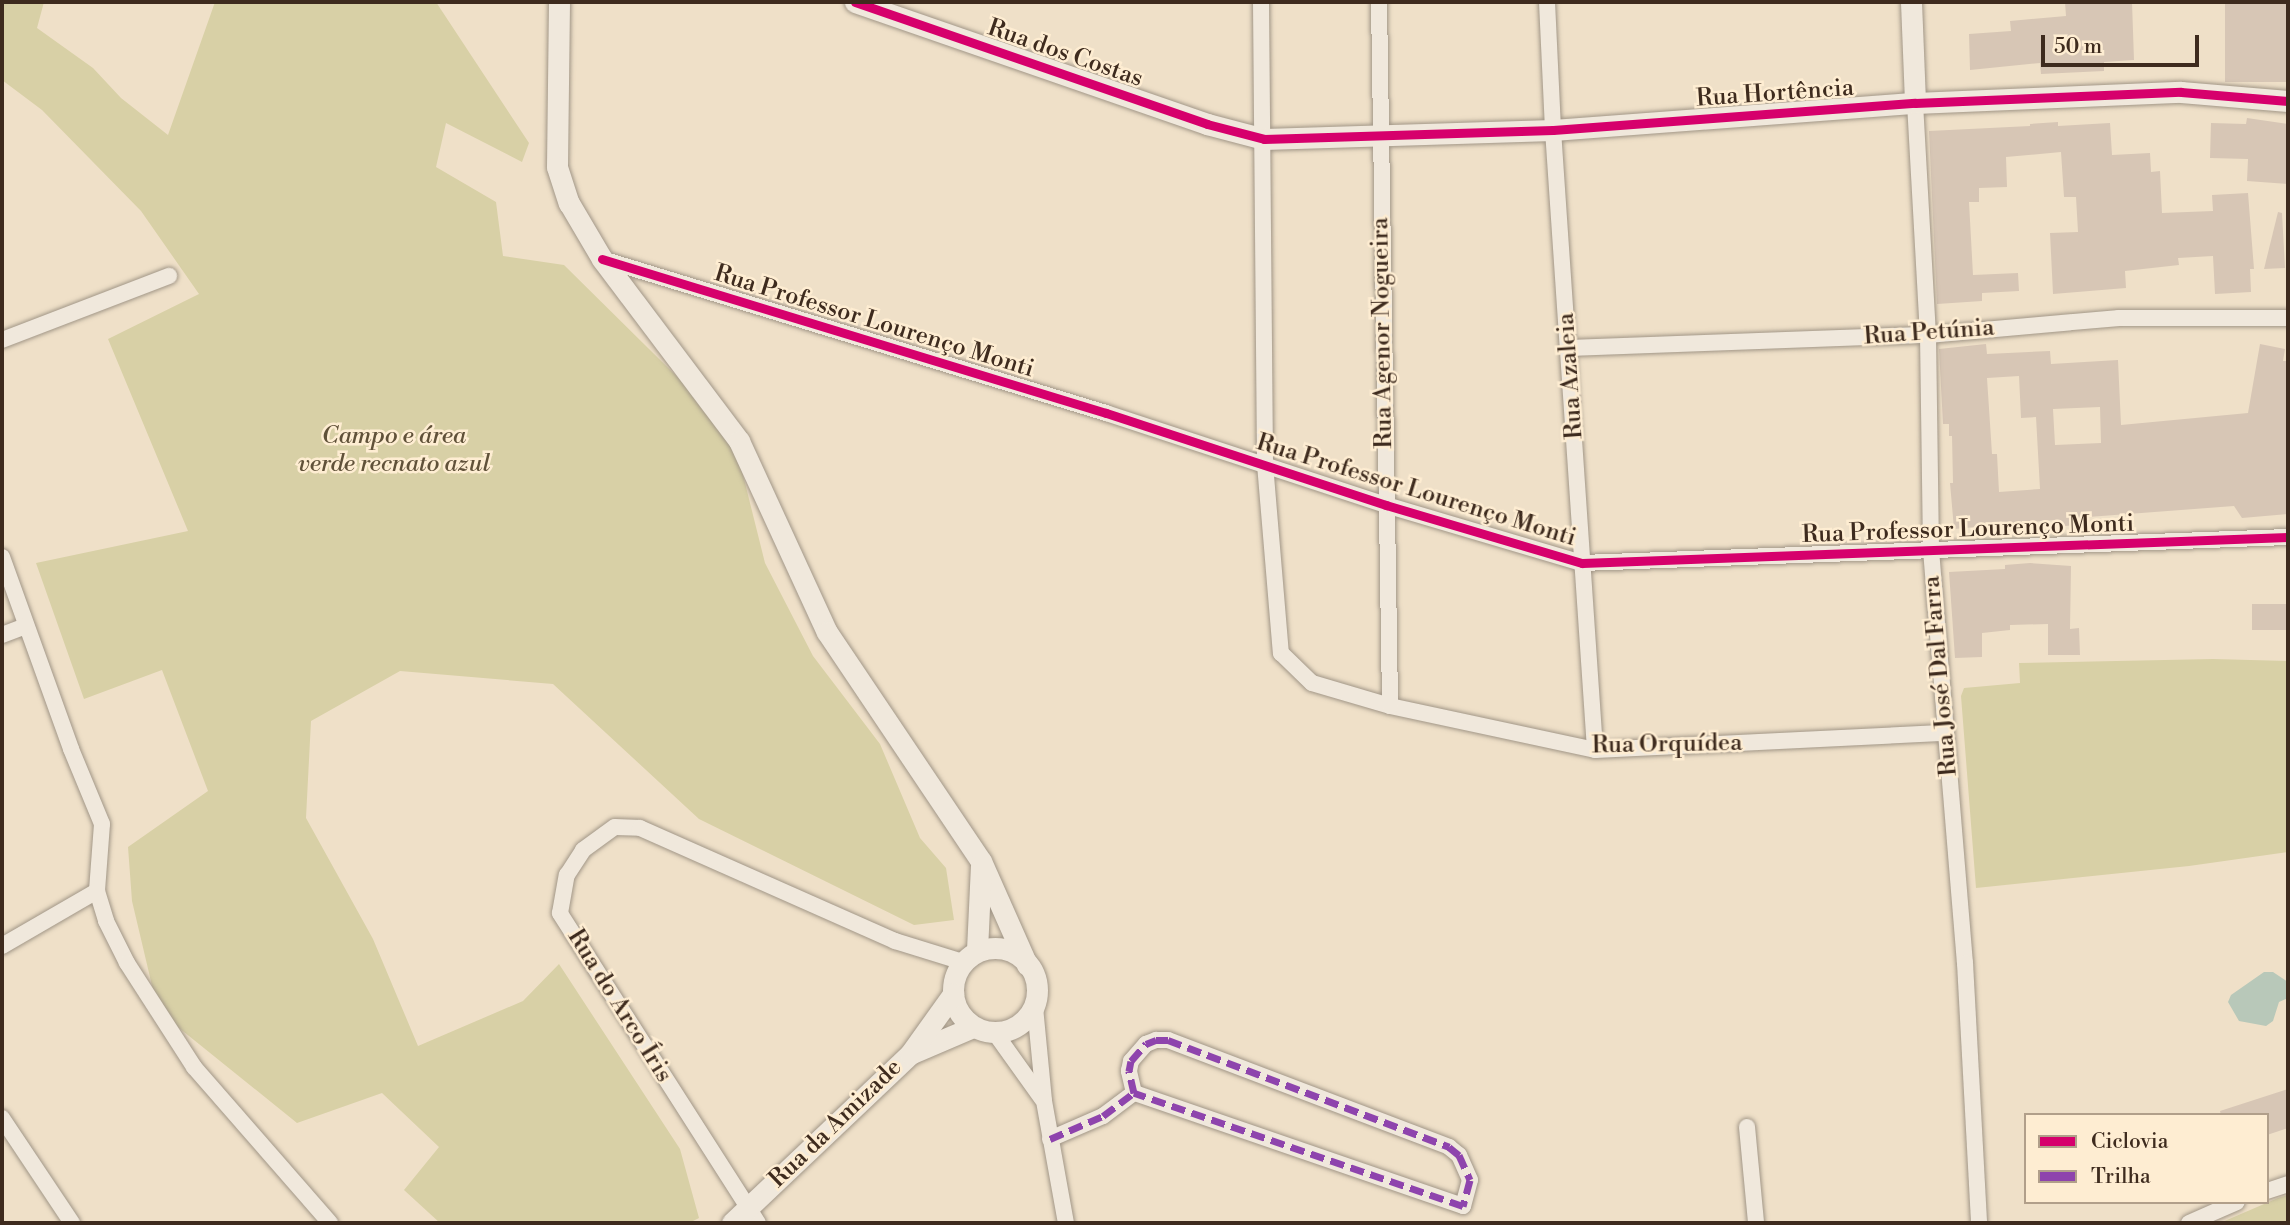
<!DOCTYPE html>
<html>
<head>
<meta charset="utf-8">
<style>
	body { margin:0 }
	#map { position:relative; width:2290px; height:1225px; overflow:hidden; background:#efe0c8; font-family:"Libre Bodoni",serif }
	div>[style] { position:absolute }
	.green>* { inset:0; background:#d8d0a6 }
	.water>* { inset:0; background:#b8c8b9 }
	.building>* { inset:0; background:#d7c6b5; transform-origin:0 0 }
	.roads { filter:drop-shadow(0 0 2px #a19687) drop-shadow(0 0 2px #a19687) }
	.minor>* { height:16px; margin:-8px; padding:0 8px; transform-origin:8px; border-radius:8px; background:#f0e8dc }
	.tertiary>* { height:21px; margin:-10.5px; padding:0 10.5px; transform-origin:10.5px; border-radius:10.5px; background:#f0e8dc }
	.tertiary>.ring { margin:-10.5px; padding:0; box-sizing:content-box; background:none; border:21px solid #f0e8dc; border-radius:50% }
	.quiet>* { height:7px; margin-top:-3.5px; transform-origin:0; background:repeating-linear-gradient(90deg,#8e44ad 0 14px,transparent 0 21px) }
	.cycleway>* { height:9px; margin:-4.5px; padding:0 4.5px; transform-origin:4.5px; border-radius:4.5px; background:#d6006c }
	span { translate:-50% -50%; white-space:nowrap; text-align:center; line-height:1.15; -webkit-text-stroke:5px #feedd2; paint-order:stroke }
	.street-label { font-size:24px; color:#3e2b1e }
	.park-label { font-size:24px; color:#605139; font-style:italic }
	.frame { position:absolute; inset:0; border:4px solid #3e2b1e; pointer-events:none }
	.legend { position:absolute; left:2024px; top:1113px; width:245px; height:91px; box-sizing:border-box; background:#feedd2; border:2px solid #b19f8a; margin:0; padding:9px 12px; list-style:none; font-size:21px; color:#3e2b1e }
	.legend li { display:flex; align-items:center; gap:14px; height:35px }
	.legend b { width:35px; border:2px solid #b19f8a }
	.scale { position:absolute; left:2041px; top:35px; width:158px; height:32px; box-sizing:border-box; border:4px solid #3e2b1e; border-top:0; padding-left:9px; font-size:21px; line-height:24px; white-space:nowrap; color:#3e2b1e; -webkit-text-stroke:5px #feedd2; paint-order:stroke }
</style>
</head>
<body>
<div id="map">
	<div class="green">
		<div style="clip-path:polygon(2px 2px,44px 2px,37px 28px,93px 68px,121px 98px,168px 135px,215px 2px,436px 2px,529px 143px,522px 162px,446px 123px,436px 167px,496px 202px,503px 256px,564px 265px,732px 431px,765px 563px,813px 656px,880px 744px,920px 838px,946px 868px,954px 920px,914px 925px,699px 819px,553px 684px,400px 671px,311px 721px,306px 818px,373px 939px,418px 1046px,523px 1001px,559px 964px,680px 1149px,699px 1218px,689px 1223px,440px 1223px,404px 1190px,439px 1147px,382px 1093px,297px 1123px,158px 1011px,132px 901px,128px 847px,208px 791px,162px 670px,84px 699px,36px 563px,188px 531px,108px 339px,199px 294px,141px 211px,42px 110px,2px 80px)"></div>
		<div style="clip-path:polygon(2213px 659px,2288px 661px,2288px 852px,2189px 866px,1976px 888px,1961px 696px,1964px 688px,2020px 683px,2019px 663px)"></div>
		<div style="clip-path:polygon(2288px 1195px,2288px 1223px,2220px 1223px,2278px 1198px)"></div>
	</div>
	<div class="water">
		<div style="clip-path:polygon(2264px 972px,2273px 972px,2288px 982px,2288px 998px,2279px 1002px,2273px 1021px,2266px 1026px,2239px 1021px,2228px 1002px,2231px 995px)"></div>
	</div>
	<div class="building">
		<div style="clip-path:polygon(2065px 2px,2132px 2px,2134px 60px,2104px 62px,2104px 71px,2041px 74px,2040px 63px,1970px 70px,1969px 34px,2011px 31px,2010px 21px,2066px 16px)"></div>
		<div style="left:2225px;top:2px;width:63px;height:80px"></div>
		<div style="clip-path:polygon(2247px 118px,2288px 124px,2288px 184px,2247px 181px,2248px 159px,2210px 158px,2211px 123px,2246px 124px)"></div>
		<div style="clip-path:polygon(2058px 122px,2058px 126px,2110px 123px,2112px 155px,2150px 153px,2151px 172px,2160px 171px,2162px 213px,2213px 211px,2212px 195px,2248px 193px,2254px 269px,2250px 269px,2251px 292px,2215px 294px,2213px 256px,2178px 258px,2179px 265px,2125px 271px,2126px 288px,2053px 294px,2050px 233px,2078px 232px,2076px 197px,2064px 197px,2061px 152px,2006px 157px,2007px 187px,1979px 188px,1979px 202px,1969px 202px,1973px 275px,2018px 273px,2019px 291px,1982px 293px,1982px 301px,1937px 304px,1929px 131px,2030px 126px,2030px 124px)"></div>
		<div style="clip-path:polygon(2278px 212px,2282px 213px,2285px 268px,2264px 269px)"></div>
		<div style="clip-path:polygon(evenodd,1986px 344px,1987px 354px,2050px 351px,2051px 364px,2118px 360px,2121px 425px,2248px 413px,2260px 344px,2285px 349px,2283px 361px,2288px 361px,2288px 514px,2242px 518px,2234px 506px,2075px 518px,2076px 525px,2054px 527px,2054px 520px,1954px 529px,1950px 483px,1953px 483px,1952px 436px,1949px 436px,1949px 424px,1943px 424px,1939px 349px,1986px 344px,2019px 376px,2021px 418px,2036px 417px,2040px 489px,1999px 492px,1997px 454px,1992px 454px,1987px 378px,2019px 376px,1986px 344px,2100px 407px,2101px 443px,2055px 445px,2053px 409px,2100px 407px)"></div>
		<div style="clip-path:polygon(2030px 563px,2071px 566px,2070px 629px,2079px 628px,2080px 655px,2048px 655px,2048px 624px,2010px 625px,2010px 630px,1982px 633px,1982px 657px,1955px 658px,1949px 572px,2005px 569px,2005px 565px)"></div>
		<div style="left:2288px;top:604px;width:26px;height:36px;rotate:90deg"></div>
		<div style="clip-path:polygon(2288px 1089px,2288px 1128px,2267px 1135px,2267px 1115px,2221px 1115px,2220px 1111px)"></div>
	</div>
	<div class="roads">
		<div class="minor">
			<div style="left:1261px;top:2px;width:462px;rotate:89.5deg"></div>
			<div style="left:1265px;top:464px;width:190px;rotate:85.2deg"></div>
			<div style="left:1281px;top:653px;width:43px;rotate:44.1deg"></div>
			<div style="left:1312px;top:683px;width:81px;rotate:16.4deg"></div>
			<div style="left:1390px;top:706px;width:210px;rotate:12.1deg"></div>
			<div style="left:1595px;top:750px;width:351px;rotate:-2.8deg"></div>
			<div style="left:1379px;top:2px;width:704px;rotate:89.1deg"></div>
			<div style="left:1547px;top:2px;width:128px;rotate:87.3deg"></div>
			<div style="left:1553px;top:130px;width:621px;rotate:86.12deg"></div>
			<div style="left:1915px;top:103px;width:232px;rotate:86.8deg"></div>
			<div style="left:1928px;top:335px;width:215px;rotate:89.2deg"></div>
			<div style="left:1931px;top:550px;width:414px;rotate:85.3deg"></div>
			<div style="left:1965px;top:963px;width:260px;rotate:86.9deg"></div>
			<div style="left:602px;top:259px;width:527px;rotate:16.99deg"></div>
			<div style="left:1106px;top:413px;width:295px;rotate:18.2deg"></div>
			<div style="left:1386px;top:505px;width:204px;rotate:16.5deg"></div>
			<div style="left:1582px;top:563px;width:706px;rotate:-2.11deg"></div>
			<div style="left:2px;top:340px;width:179px;rotate:-21deg"></div>
			<div style="left:1569px;top:348px;width:359px;rotate:-2.1deg"></div>
			<div style="left:1928px;top:335px;width:192px;rotate:-5.1deg"></div>
			<div style="left:2119px;top:318px;width:169px"></div>
			<div style="left:2px;top:557px;width:204px;rotate:70.2deg"></div>
			<div style="left:71px;top:749px;width:81px;rotate:67.5deg"></div>
			<div style="left:102px;top:824px;width:67px;rotate:94.3deg"></div>
			<div style="left:97px;top:891px;width:31px;rotate:73deg"></div>
			<div style="left:106px;top:921px;width:47px;rotate:63.4deg"></div>
			<div style="left:127px;top:963px;width:124px;rotate:57.2deg"></div>
			<div style="left:194px;top:1067px;width:207px;rotate:48.9deg"></div>
			<div style="left:2px;top:635px;width:26px;rotate:-21deg"></div>
			<div style="left:2px;top:946px;width:110px;rotate:-30.1deg"></div>
			<div style="left:1035px;top:1007px;width:94px;rotate:84.5deg"></div>
			<div style="left:1044px;top:1101px;width:124px;rotate:79.8deg"></div>
			<div style="left:995px;top:1033px;width:81px;rotate:54.5deg"></div>
			<div style="left:1156px;top:1040px;width:12px"></div>
			<div style="left:1168px;top:1040px;width:301px;rotate:20.8deg"></div>
			<div style="left:1449px;top:1147px;width:13px;rotate:39deg"></div>
			<div style="left:1459px;top:1155px;width:27px;rotate:66deg"></div>
			<div style="left:1470px;top:1180px;width:27px;rotate:105deg"></div>
			<div style="left:1463px;top:1206px;width:348px;rotate:-161deg"></div>
			<div style="left:1134px;top:1093px;width:23px;rotate:-103deg"></div>
			<div style="left:1129px;top:1071px;width:10px;rotate:-79deg"></div>
			<div style="left:1131px;top:1061px;width:23px;rotate:-49deg"></div>
			<div style="left:1146px;top:1044px;width:11px;rotate:-22deg"></div>
			<div style="left:2px;top:1118px;width:126px;rotate:56.3deg"></div>
			<div style="left:1747px;top:1127px;width:96px;rotate:84.6deg"></div>
			<div style="left:1050px;top:1139px;width:58px;rotate:-23.5deg"></div>
			<div style="left:1103px;top:1116px;width:39px;rotate:-37deg"></div>
			<div style="left:2267px;top:1191px;width:22px;rotate:-18deg"></div>
			<div style="left:758px;top:1223px;width:368px;rotate:-122.6deg"></div>
			<div style="left:560px;top:913px;width:39px;rotate:-80deg"></div>
			<div style="left:567px;top:875px;width:30px;rotate:-57deg"></div>
			<div style="left:583px;top:850px;width:39px;rotate:-36deg"></div>
			<div style="left:615px;top:827px;width:25px;rotate:2deg"></div>
			<div style="left:640px;top:828px;width:279px;rotate:23.9deg"></div>
			<div style="left:895px;top:941px;width:71px;rotate:17.2deg"></div>
			<div style="left:2189px;top:1223px;width:52px;rotate:-23.6deg"></div>
		</div>
		<div class="tertiary">
			<div style="left:559px;top:2px;width:165px;rotate:90.7deg"></div>
			<div style="left:557px;top:167px;width:38px;rotate:72deg"></div>
			<div style="left:569px;top:203px;width:65px;rotate:59.5deg"></div>
			<div style="left:602px;top:259px;width:228px;rotate:53deg"></div>
			<div style="left:739px;top:441px;width:210px;rotate:65.3deg"></div>
			<div style="left:827px;top:632px;width:276px;rotate:56.1deg"></div>
			<div style="left:981px;top:861px;width:114px;rotate:66.1deg"></div>
			<div style="left:855px;top:2px;width:373px;rotate:19.1deg"></div>
			<div style="left:1207px;top:124px;width:59px;rotate:14.7deg"></div>
			<div style="left:1264px;top:139px;width:289px;rotate:-1.8deg"></div>
			<div style="left:1553px;top:130px;width:363px;rotate:-4.3deg"></div>
			<div style="left:1915px;top:103px;width:266px;rotate:-2.4deg"></div>
			<div style="left:2181px;top:92px;width:107px;rotate:4.8deg"></div>
			<div style="left:1911px;top:2px;width:101px;rotate:87.7deg"></div>
			<div class="ring" style="left:953px;top:948px;width:63px;height:63px"></div>
			<div style="left:977px;top:950px;width:84px;rotate:-87.3deg"></div>
			<div style="left:912px;top:1053px;width:66px;rotate:-23.1deg"></div>
			<div style="left:732px;top:1223px;width:245px;rotate:-43.5deg"></div>
			<div style="left:910px;top:1054px;width:74px;rotate:-54.4deg"></div>
		</div>
	</div>
	<div class="quiet">
		<div style="left:1156px;top:1040px;width:12px"></div>
		<div style="left:1168px;top:1040px;width:301px;rotate:20.8deg"></div>
		<div style="left:1449px;top:1147px;width:13px;rotate:39deg"></div>
		<div style="left:1459px;top:1155px;width:27px;rotate:66deg"></div>
		<div style="left:1470px;top:1180px;width:27px;rotate:105deg"></div>
		<div style="left:1463px;top:1206px;width:348px;rotate:-161deg"></div>
		<div style="left:1134px;top:1093px;width:23px;rotate:-103deg"></div>
		<div style="left:1129px;top:1071px;width:10px;rotate:-79deg"></div>
		<div style="left:1131px;top:1061px;width:23px;rotate:-49deg"></div>
		<div style="left:1146px;top:1044px;width:11px;rotate:-22deg"></div>
		<div style="left:1050px;top:1139px;width:58px;rotate:-23.5deg"></div>
		<div style="left:1103px;top:1116px;width:39px;rotate:-37deg"></div>
	</div>
	<div class="cycleway">
		<div style="left:855px;top:2px;width:373px;rotate:19.1deg"></div>
		<div style="left:1207px;top:124px;width:59px;rotate:14.7deg"></div>
		<div style="left:1264px;top:139px;width:289px;rotate:-1.8deg"></div>
		<div style="left:1553px;top:130px;width:363px;rotate:-4.3deg"></div>
		<div style="left:1915px;top:103px;width:266px;rotate:-2.4deg"></div>
		<div style="left:2181px;top:92px;width:107px;rotate:4.8deg"></div>
		<div style="left:602px;top:259px;width:527px;rotate:16.99deg"></div>
		<div style="left:1106px;top:413px;width:295px;rotate:18.2deg"></div>
		<div style="left:1386px;top:505px;width:204px;rotate:16.5deg"></div>
		<div style="left:1582px;top:563px;width:706px;rotate:-2.11deg"></div>
	</div>
	<div class="street-label">
		<span style="left:1065px;top:54px;rotate:19deg">Rua dos Costas</span>
		<span style="left:1775px;top:94px;rotate:-4deg">Rua Hortência</span>
		<span style="left:874px;top:322px;rotate:17deg">Rua Professor Lourenço Monti</span>
		<span style="left:1383px;top:333px;rotate:-91deg">Rua Agenor Nogueira</span>
		<span style="left:1929px;top:333px;rotate:-4deg">Rua Petúnia</span>
		<span style="left:1571px;top:376px;rotate:-94deg">Rua Azaleia</span>
		<span style="left:1416px;top:491px;rotate:17deg">Rua Professor Lourenço Monti</span>
		<span style="left:1968px;top:530px;rotate:-2deg">Rua Professor Lourenço Monti</span>
		<span style="left:1941px;top:676px;rotate:-95deg">Rua José Dal Farra</span>
		<span style="left:1667px;top:745px;rotate:-1deg">Rua Orquídea</span>
		<span style="left:619px;top:1006px;rotate:58deg">Rua do Arco Íris</span>
		<span style="left:836px;top:1124px;rotate:-44deg">Rua da Amizade</span>
	</div>
	<div class="park-label">
		<span style="left:394px;top:451px">Campo e área<br>verde recnato azul</span>
	</div>
	<div class="frame"></div>
	<ul class="legend">
	<li><b style="height:9px;background:#d6006c"></b>Ciclovia</li>
	<li><b style="height:9px;background:#8e44ad"></b>Trilha</li>
	</ul>
	<div class="scale">50 m</div>
</div>
</body>
</html>
